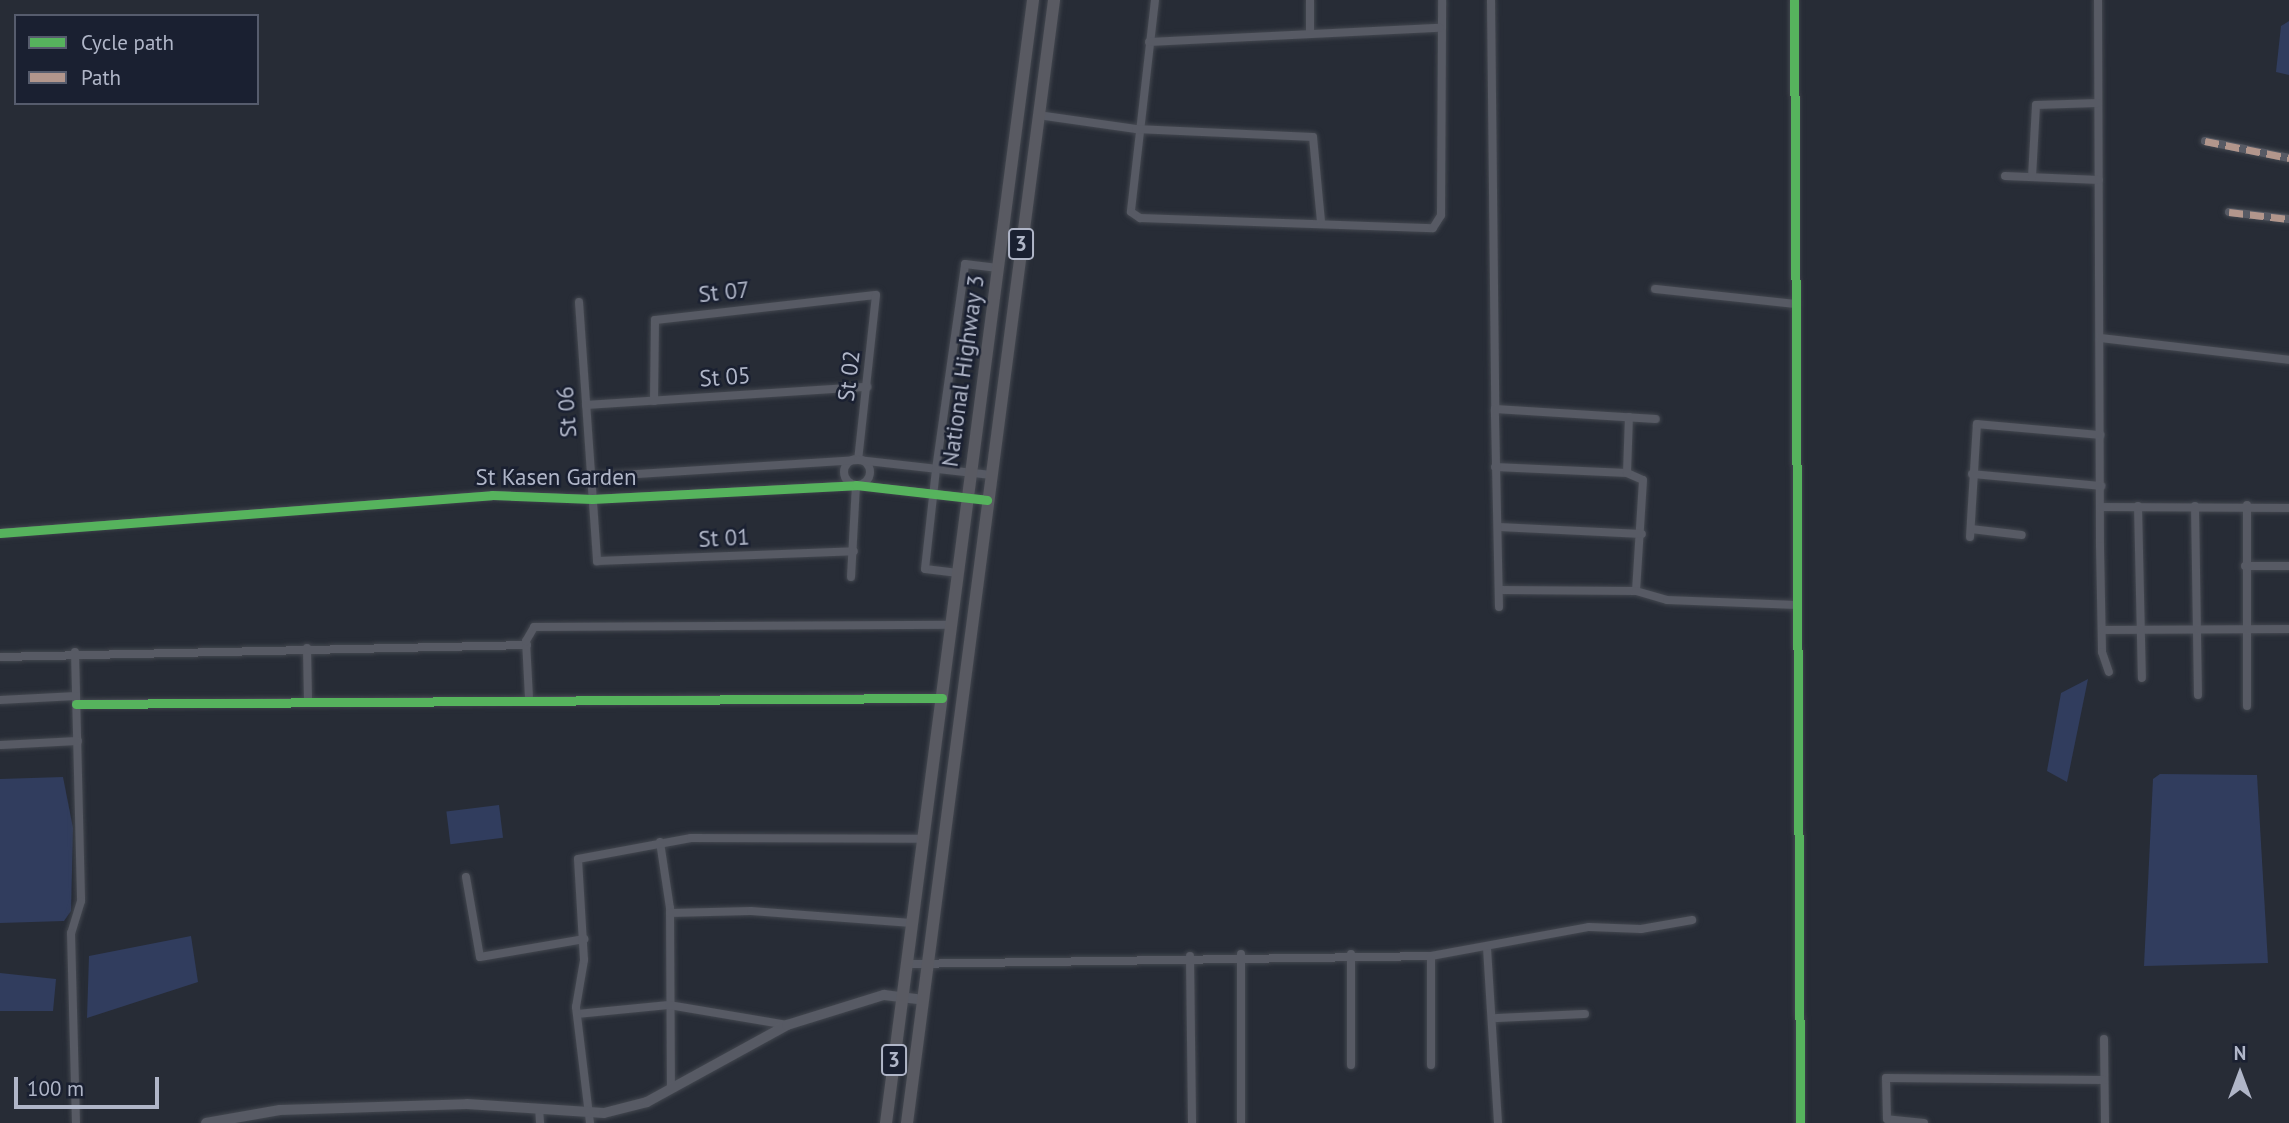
<!DOCTYPE html>
<html>
<head>
<meta charset="utf-8">
<style>
	body { margin:0 }
	#map { position:relative; width:2289px; height:1123px; overflow:hidden; background:#272c36; font-family:"PT Sans",sans-serif }
	div>[style] { position:absolute }
	.water>* { inset:0; background:#313d5e; transform-origin:0 0 }
	.roads { filter:drop-shadow(0 0 2px #43474f) drop-shadow(0 0 2px #43474f) }
	.minor>* { height:8px; margin:-4px; padding:0 4px; transform-origin:4px; border-radius:4px; background:#575a64 }
	.minor>.ring { margin:-4px; padding:0; box-sizing:content-box; background:none; border:8px solid #575a64; border-radius:50% }
	.tertiary>* { height:10px; margin:-5px; padding:0 5px; transform-origin:5px; border-radius:5px; background:#575a64 }
	.trunk>* { height:12px; margin:-6px; padding:0 6px; transform-origin:6px; border-radius:6px; background:#595a62 }
	.quiet>* { height:7px; margin-top:-3.5px; transform-origin:0; background:repeating-linear-gradient(90deg,#b2968c 0 14px,transparent 0 21px) }
	.cycleway>* { height:9px; margin:-4.5px; padding:0 4.5px; transform-origin:4.5px; border-radius:4.5px; background:#56b35d }
	span { translate:-50% -50%; white-space:nowrap; text-align:center; line-height:1.15; -webkit-text-stroke:5px #1a2031; paint-order:stroke }
	.shield-label span { padding:2px 5px; background:#1a2031; border:2px solid; border-radius:5px; -webkit-text-stroke-width:0 }
	.shield-label { font-size:21px; color:#b0b6c8; font-weight:700 }
	.street-label { font-size:23px; color:#b0b6c8 }
	.legend { position:absolute; left:14px; top:14px; width:245px; height:91px; box-sizing:border-box; background:#1a2031; border:2px solid #565c6d; margin:0; padding:9px 12px; list-style:none; font-size:21px; color:#b0b6c8 }
	.legend li { display:flex; align-items:center; gap:14px; height:35px }
	.legend b { width:35px; border:2px solid #565c6d }
	.north { position:absolute; left:2205px; top:1039px; width:70px; height:70px; -webkit-text-stroke:5px #1a2031; paint-order:stroke; rotate:0deg; font-size:19px; font-weight:700; line-height:28px; text-align:center; color:#b0b6c8 }
	.north::after { content:''; display:block; margin:auto; width:24px; height:32px; background:#b0b6c8; clip-path:polygon(50% 0,100% 100%,50% 72%,0 100%) }
	.scale { position:absolute; left:14px; top:1077px; width:145px; height:32px; box-sizing:border-box; border:4px solid #b0b6c8; border-top:0; padding-left:9px; font-size:21px; line-height:24px; white-space:nowrap; color:#b0b6c8; -webkit-text-stroke:5px #1a2031; paint-order:stroke }
</style>
</head>
<body>
<div id="map">
	<div class="water">
		<div style="clip-path:polygon(2289px 21px,2289px 75px,2276px 72px,2281px 26px)"></div>
		<div style="clip-path:polygon(2088px 679px,2067px 782px,2047px 771px,2061px 693px)"></div>
		<div style="clip-path:polygon(2160px 774px,2257px 775px,2268px 963px,2144px 966px,2153px 779px)"></div>
		<div style="clip-path:polygon(63px 777px,73px 828px,71px 911px,64px 921px,0 923px,0 779px)"></div>
		<div style="left:499px;top:805px;width:33px;height:53px;rotate:83deg"></div>
		<div style="clip-path:polygon(191px 936px,198px 982px,87px 1018px,89px 956px)"></div>
		<div style="clip-path:polygon(0 973px,56px 979px,53px 1011px,0 1011px)"></div>
	</div>
	<div class="roads">
		<div class="minor">
			<div style="left:1155px;top:0;width:213px;rotate:96.5deg"></div>
			<div style="left:1131px;top:212px;width:11px;rotate:34deg"></div>
			<div style="left:1140px;top:218px;width:293px;rotate:2deg"></div>
			<div style="left:1433px;top:228px;width:15px;rotate:-58deg"></div>
			<div style="left:1441px;top:215px;width:215px;rotate:-89.7deg"></div>
			<div style="left:1310px;top:0;width:34px;rotate:90deg"></div>
			<div style="left:1491px;top:0;width:409px;rotate:89.4deg"></div>
			<div style="left:1794px;top:0;width:1123px;rotate:89.69deg"></div>
			<div style="left:2098px;top:0;width:546px;rotate:89.79deg"></div>
			<div style="left:2100px;top:546px;width:106px;rotate:88.9deg"></div>
			<div style="left:2102px;top:652px;width:21px;rotate:71deg"></div>
			<div style="left:1149px;top:42px;width:291px;rotate:-2.8deg"></div>
			<div style="left:1038px;top:115px;width:99px;rotate:8.1deg"></div>
			<div style="left:1136px;top:129px;width:177px;rotate:2.6deg"></div>
			<div style="left:1313px;top:137px;width:85px;rotate:84.6deg"></div>
			<div style="left:2205px;top:141px;width:86px;rotate:11.4deg"></div>
			<div style="left:2005px;top:176px;width:94px;rotate:2.4deg"></div>
			<div style="left:2032px;top:177px;width:72px;rotate:-86.8deg"></div>
			<div style="left:2036px;top:105px;width:62px;rotate:-1.8deg"></div>
			<div style="left:2229px;top:212px;width:60px;rotate:6.7deg"></div>
			<div style="left:1655px;top:289px;width:142px;rotate:6.1deg"></div>
			<div style="left:579px;top:302px;width:260px;rotate:86deg"></div>
			<div style="left:597px;top:561px;width:257px;rotate:-2.2deg"></div>
			<div style="left:2100px;top:338px;width:190px;rotate:6.6deg"></div>
			<div style="left:654px;top:401px;width:81px;rotate:-89.3deg"></div>
			<div style="left:655px;top:320px;width:222px;rotate:-6.5deg"></div>
			<div style="left:876px;top:295px;width:166px;rotate:96.2deg"></div>
			<div style="left:586px;top:405px;width:282px;rotate:-3.7deg"></div>
			<div class="ring" style="left:844px;top:459px;width:18px;height:18px"></div>
			<div style="left:1495px;top:467px;width:132px;rotate:2.6deg"></div>
			<div style="left:1627px;top:473px;width:17px;rotate:24deg"></div>
			<div style="left:1643px;top:480px;width:111px;rotate:93.6deg"></div>
			<div style="left:1627px;top:473px;width:56px;rotate:-88deg"></div>
			<div style="left:1972px;top:474px;width:130px;rotate:5.3deg"></div>
			<div style="left:590px;top:477px;width:269px;rotate:-3.6deg"></div>
			<div style="left:858px;top:460px;width:134px;rotate:6.4deg"></div>
			<div style="left:2247px;top:505px;width:201px;rotate:90deg"></div>
			<div style="left:2138px;top:506px;width:172px;rotate:88.7deg"></div>
			<div style="left:2195px;top:506px;width:189px;rotate:89.1deg"></div>
			<div style="left:2101px;top:507px;width:188px;rotate:0.3deg"></div>
			<div style="left:1499px;top:527px;width:143px;rotate:2.8deg"></div>
			<div style="left:1971px;top:529px;width:51px;rotate:6.7deg"></div>
			<div style="left:0;top:533px;width:493px;rotate:-4.4deg"></div>
			<div style="left:492px;top:495px;width:100px;rotate:2.3deg"></div>
			<div style="left:592px;top:499px;width:264px;rotate:-3deg"></div>
			<div style="left:856px;top:485px;width:132px;rotate:6.5deg"></div>
			<div style="left:1970px;top:537px;width:113px;rotate:-86.5deg"></div>
			<div style="left:1977px;top:424px;width:124px;rotate:5.1deg"></div>
			<div style="left:2245px;top:566px;width:44px"></div>
			<div style="left:958px;top:573px;width:33px;rotate:-173deg"></div>
			<div style="left:925px;top:569px;width:101px;rotate:-83.7deg"></div>
			<div style="left:936px;top:469px;width:207px;rotate:-81.9deg"></div>
			<div style="left:965px;top:264px;width:33px;rotate:7deg"></div>
			<div style="left:851px;top:577px;width:92px;rotate:-86.9deg"></div>
			<div style="left:1499px;top:590px;width:137px;rotate:0.4deg"></div>
			<div style="left:1636px;top:591px;width:32px;rotate:16deg"></div>
			<div style="left:1667px;top:600px;width:130px;rotate:2.2deg"></div>
			<div style="left:1499px;top:607px;width:198px;rotate:-91.2deg"></div>
			<div style="left:1495px;top:409px;width:161px;rotate:3.6deg"></div>
			<div style="left:2102px;top:630px;width:187px;rotate:-0.3deg"></div>
			<div style="left:307px;top:648px;width:52px;rotate:88.9deg"></div>
			<div style="left:75px;top:652px;width:249px;rotate:88.6deg"></div>
			<div style="left:81px;top:901px;width:34px;rotate:107deg"></div>
			<div style="left:71px;top:933px;width:190px;rotate:88.5deg"></div>
			<div style="left:0;top:657px;width:527px;rotate:-1.3deg"></div>
			<div style="left:529px;top:698px;width:57px;rotate:-93deg"></div>
			<div style="left:526px;top:641px;width:16px;rotate:-60deg"></div>
			<div style="left:534px;top:627px;width:417px;rotate:-0.3deg"></div>
			<div style="left:0;top:700px;width:76px;rotate:-3deg"></div>
			<div style="left:76px;top:704px;width:866px;rotate:-0.4deg"></div>
			<div style="left:0;top:745px;width:78px;rotate:-2.9deg"></div>
			<div style="left:660px;top:842px;width:67px;rotate:81.4deg"></div>
			<div style="left:670px;top:908px;width:179px;rotate:89.7deg"></div>
			<div style="left:466px;top:877px;width:81px;rotate:80.1deg"></div>
			<div style="left:480px;top:957px;width:106px;rotate:-9.8deg"></div>
			<div style="left:670px;top:913px;width:81px;rotate:-1.4deg"></div>
			<div style="left:751px;top:911px;width:161px;rotate:4.3deg"></div>
			<div style="left:1487px;top:948px;width:175px;rotate:86.4deg"></div>
			<div style="left:1351px;top:954px;width:111px;rotate:90deg"></div>
			<div style="left:1190px;top:956px;width:167px;rotate:89.3deg"></div>
			<div style="left:907px;top:964px;width:524px;rotate:-0.87deg"></div>
			<div style="left:1431px;top:956px;width:161px;rotate:-10.4deg"></div>
			<div style="left:1589px;top:927px;width:52px;rotate:2.2deg"></div>
			<div style="left:1641px;top:929px;width:52px;rotate:-10deg"></div>
			<div style="left:577px;top:1014px;width:92px;rotate:-5.6deg"></div>
			<div style="left:669px;top:1005px;width:120px;rotate:9.6deg"></div>
			<div style="left:1496px;top:1018px;width:89px;rotate:-2.6deg"></div>
			<div style="left:2104px;top:1039px;width:84px;rotate:89.3deg"></div>
			<div style="left:1431px;top:1065px;width:109px;rotate:-90deg"></div>
			<div style="left:539px;top:1108px;width:15px;rotate:86deg"></div>
			<div style="left:590px;top:1123px;width:117px;rotate:-96.9deg"></div>
			<div style="left:576px;top:1007px;width:48px;rotate:-80.3deg"></div>
			<div style="left:584px;top:960px;width:101px;rotate:-93.4deg"></div>
			<div style="left:578px;top:859px;width:115px;rotate:-10.5deg"></div>
			<div style="left:691px;top:838px;width:232px;rotate:0.2deg"></div>
			<div style="left:1241px;top:1123px;width:169px;rotate:-90deg"></div>
			<div style="left:1924px;top:1123px;width:37px;rotate:-174deg"></div>
			<div style="left:1887px;top:1119px;width:41px;rotate:-91.4deg"></div>
			<div style="left:1886px;top:1078px;width:218px;rotate:0.5deg"></div>
		</div>
		<div class="tertiary">
			<div style="left:206px;top:1123px;width:75px;rotate:-10deg"></div>
			<div style="left:280px;top:1110px;width:187px;rotate:-1.8deg"></div>
			<div style="left:467px;top:1104px;width:137px;rotate:3.8deg"></div>
			<div style="left:604px;top:1113px;width:44px;rotate:-14.3deg"></div>
			<div style="left:647px;top:1102px;width:160px;rotate:-28.8deg"></div>
			<div style="left:787px;top:1025px;width:102px;rotate:-17.2deg"></div>
			<div style="left:884px;top:995px;width:38px;rotate:7deg"></div>
		</div>
		<div class="trunk">
			<div style="left:886px;top:1123px;width:1133px;rotate:-82.54deg"></div>
			<div style="left:907px;top:1123px;width:1133px;rotate:-82.54deg"></div>
		</div>
	</div>
	<div class="quiet">
		<div style="left:2205px;top:141px;width:86px;rotate:11.4deg"></div>
		<div style="left:2229px;top:212px;width:60px;rotate:6.7deg"></div>
	</div>
	<div class="cycleway">
		<div style="left:1794px;top:0;width:1123px;rotate:89.69deg"></div>
		<div style="left:0;top:533px;width:493px;rotate:-4.4deg"></div>
		<div style="left:492px;top:495px;width:100px;rotate:2.3deg"></div>
		<div style="left:592px;top:499px;width:264px;rotate:-3deg"></div>
		<div style="left:856px;top:485px;width:132px;rotate:6.5deg"></div>
		<div style="left:76px;top:704px;width:866px;rotate:-0.4deg"></div>
	</div>
	<div class="shield-label">
		<span style="left:1021px;top:244px">3</span>
		<span style="left:894px;top:1060px">3</span>
	</div>
	<div class="street-label">
		<span style="left:724px;top:292px;rotate:-6deg">St 07</span>
		<span style="left:963px;top:371px;rotate:-82deg">National Highway 3</span>
		<span style="left:849px;top:376px;rotate:-83deg">St 02</span>
		<span style="left:725px;top:377px;rotate:-4deg">St 05</span>
		<span style="left:567px;top:412px;rotate:-94deg">St 06</span>
		<span style="left:556px;top:477px">St Kasen Garden</span>
		<span style="left:724px;top:538px;rotate:-3deg">St 01</span>
	</div>
	<ul class="legend">
	<li><b style="height:9px;background:#56b35d"></b>Cycle path</li>
	<li><b style="height:9px;background:#b2968c"></b>Path</li>
	</ul>
	<div class="north">N</div>
	<div class="scale">100 m</div>
</div>
</body>
</html>
